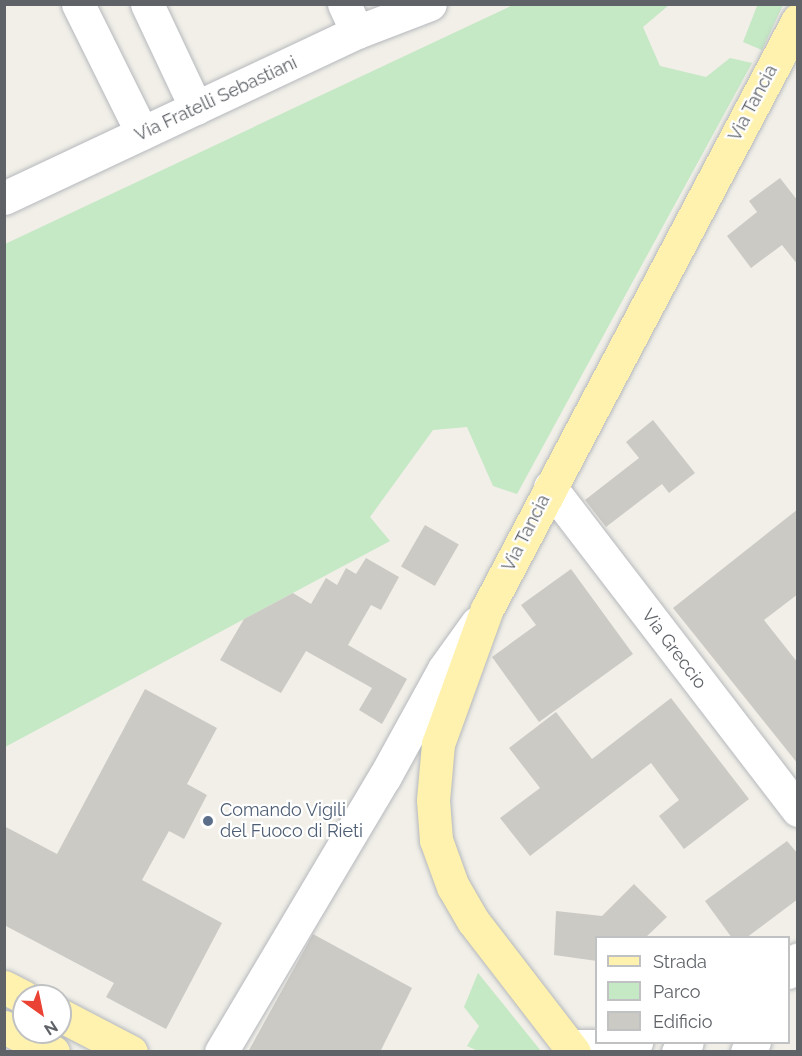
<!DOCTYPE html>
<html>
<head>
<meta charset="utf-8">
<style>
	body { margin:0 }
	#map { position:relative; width:802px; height:1056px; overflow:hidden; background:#f1efe8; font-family:Raleway,sans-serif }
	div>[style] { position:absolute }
	.green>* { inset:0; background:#c5e8c5 }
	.building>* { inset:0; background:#cccac5; transform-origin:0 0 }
	.roads { filter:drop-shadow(0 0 2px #b5b8bc) drop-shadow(0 0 2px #b5b8bc) }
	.minor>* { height:33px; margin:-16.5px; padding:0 16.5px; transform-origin:16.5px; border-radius:16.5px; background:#fff }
	.major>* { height:33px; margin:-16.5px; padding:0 16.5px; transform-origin:16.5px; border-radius:16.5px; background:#fff2af }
	.dots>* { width:16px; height:16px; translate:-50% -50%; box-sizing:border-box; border:3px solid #fff; border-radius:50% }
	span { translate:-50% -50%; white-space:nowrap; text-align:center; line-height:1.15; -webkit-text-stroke:4.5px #fff; paint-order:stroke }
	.street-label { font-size:18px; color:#5f6368 }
	.service-label { font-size:18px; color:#4e5e75 }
	.left { translate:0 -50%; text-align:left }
	.frame { position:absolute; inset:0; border:6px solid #5f6368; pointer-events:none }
	.legend { position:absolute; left:595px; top:936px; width:195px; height:108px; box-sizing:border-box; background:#fff; border:2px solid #bfc1c3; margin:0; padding:8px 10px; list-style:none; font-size:18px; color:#5f6368 }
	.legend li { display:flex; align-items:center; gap:12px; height:30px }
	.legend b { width:30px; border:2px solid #bfc1c3 }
	.north { position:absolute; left:12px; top:984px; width:60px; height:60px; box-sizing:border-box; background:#fff; border:2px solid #bfc1c3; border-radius:50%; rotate:147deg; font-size:16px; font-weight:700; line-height:24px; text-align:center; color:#5f6368 }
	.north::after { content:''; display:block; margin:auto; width:21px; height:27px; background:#ea4335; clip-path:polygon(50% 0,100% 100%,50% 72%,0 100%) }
</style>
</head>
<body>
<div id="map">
	<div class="green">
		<div style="clip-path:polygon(513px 5px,669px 5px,643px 27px,660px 66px,706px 77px,730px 58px,752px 63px,517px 494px,493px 486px,467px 427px,433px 430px,370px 517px,390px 541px,5px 747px,5px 244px)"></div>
		<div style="clip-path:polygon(757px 6px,783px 5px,762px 50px,743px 42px)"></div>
		<div style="clip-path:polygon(478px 973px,541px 1051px,478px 1051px,467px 1046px,479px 1026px,464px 1007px)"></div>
	</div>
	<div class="building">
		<div style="clip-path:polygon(780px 178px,798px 201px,798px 265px,782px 245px,751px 268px,727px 236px,757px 212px,749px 201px)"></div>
		<div style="clip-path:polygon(653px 420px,695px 473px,669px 493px,662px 484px,606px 527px,585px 500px,639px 458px,626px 442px)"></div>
		<div style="clip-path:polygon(798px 509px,798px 594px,764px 620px,798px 663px,798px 764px,673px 608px)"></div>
		<div style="left:425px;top:525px;width:39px;height:48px;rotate:30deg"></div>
		<div style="clip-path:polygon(366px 558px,399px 577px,381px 610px,371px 605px,348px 645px,407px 679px,382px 724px,359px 710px,372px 688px,306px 651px,281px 693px,220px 660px,244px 619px,293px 593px,311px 604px,326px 578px,337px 585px,346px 568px,356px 574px)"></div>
		<div style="clip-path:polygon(571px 569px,633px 654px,539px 722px,492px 657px,536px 625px,521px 605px)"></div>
		<div style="clip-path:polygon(145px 689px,217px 728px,187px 784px,207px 795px,184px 839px,169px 831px,142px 880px,222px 923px,166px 1029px,106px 997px,114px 983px,4px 925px,4px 826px,57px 854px)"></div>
		<div style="clip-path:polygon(671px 698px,749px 799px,684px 849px,659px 816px,679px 800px,651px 763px,530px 856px,500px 818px,540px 788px,509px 748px,556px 712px,592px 759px)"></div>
		<div style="clip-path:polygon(787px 841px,798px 854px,798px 899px,746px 938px,732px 938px,705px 901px)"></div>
		<div style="clip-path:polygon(634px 884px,667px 917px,645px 938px,597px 938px,597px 961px,554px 955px,556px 911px,602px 916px)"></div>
		<div style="clip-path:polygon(313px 934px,412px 988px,380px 1052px,248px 1052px)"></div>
	</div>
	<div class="roads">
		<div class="minor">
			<div style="left:78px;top:4px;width:144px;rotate:63.6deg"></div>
			<div style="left:147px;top:4px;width:115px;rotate:64.8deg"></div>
			<div style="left:344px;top:4px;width:31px;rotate:65deg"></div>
			<div style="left:4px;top:198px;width:390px;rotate:-25.2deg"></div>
			<div style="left:357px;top:32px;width:78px;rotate:-21deg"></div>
			<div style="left:550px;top:487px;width:407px;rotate:52.5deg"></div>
			<div style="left:788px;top:972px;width:16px;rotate:-52deg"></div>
			<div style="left:570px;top:1046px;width:56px"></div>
			<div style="left:626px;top:1046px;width:11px;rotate:-22deg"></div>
			<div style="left:221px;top:1052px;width:319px;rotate:-59.3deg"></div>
			<div style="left:384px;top:778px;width:124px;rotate:-61.2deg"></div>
			<div style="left:444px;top:669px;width:57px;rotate:-54.3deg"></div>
			<div style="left:678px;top:1052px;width:13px;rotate:-48deg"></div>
			<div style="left:747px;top:1052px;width:12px;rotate:-55deg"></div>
		</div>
		<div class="major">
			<div style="left:4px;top:987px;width:22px;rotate:27deg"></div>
			<div style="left:60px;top:1015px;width:80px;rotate:27.5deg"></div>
			<div style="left:4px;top:1027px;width:55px;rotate:27deg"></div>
			<div style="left:574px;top:1052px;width:165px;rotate:-127.6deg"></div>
			<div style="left:473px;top:921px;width:39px;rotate:-120deg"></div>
			<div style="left:453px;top:887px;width:50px;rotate:-109.9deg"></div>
			<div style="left:436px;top:840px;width:40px;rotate:-94.3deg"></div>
			<div style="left:433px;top:800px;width:56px;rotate:-84.9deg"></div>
			<div style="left:438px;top:744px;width:144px;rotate:-70.1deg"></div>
			<div style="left:487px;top:609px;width:666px;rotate:-62.17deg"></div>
		</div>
	</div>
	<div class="dots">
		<div style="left:208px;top:821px;background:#5c6f8a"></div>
	</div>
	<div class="street-label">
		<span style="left:216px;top:99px;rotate:-25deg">Via Fratelli Sebastiani</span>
		<span style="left:753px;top:103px;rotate:-62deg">Via Tancia</span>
		<span style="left:526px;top:533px;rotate:-63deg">Via Tancia</span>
		<span style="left:674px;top:649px;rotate:53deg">Via Greccio</span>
	</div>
	<div class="service-label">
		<span class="left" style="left:220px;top:821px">Comando Vigili<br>del Fuoco di Rieti</span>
	</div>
	<div class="frame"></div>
	<ul class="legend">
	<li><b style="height:8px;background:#fff2af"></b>Strada</li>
	<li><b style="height:16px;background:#c5e8c5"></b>Parco</li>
	<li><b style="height:16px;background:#cccac5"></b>Edificio</li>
	</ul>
	<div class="north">N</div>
</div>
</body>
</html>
